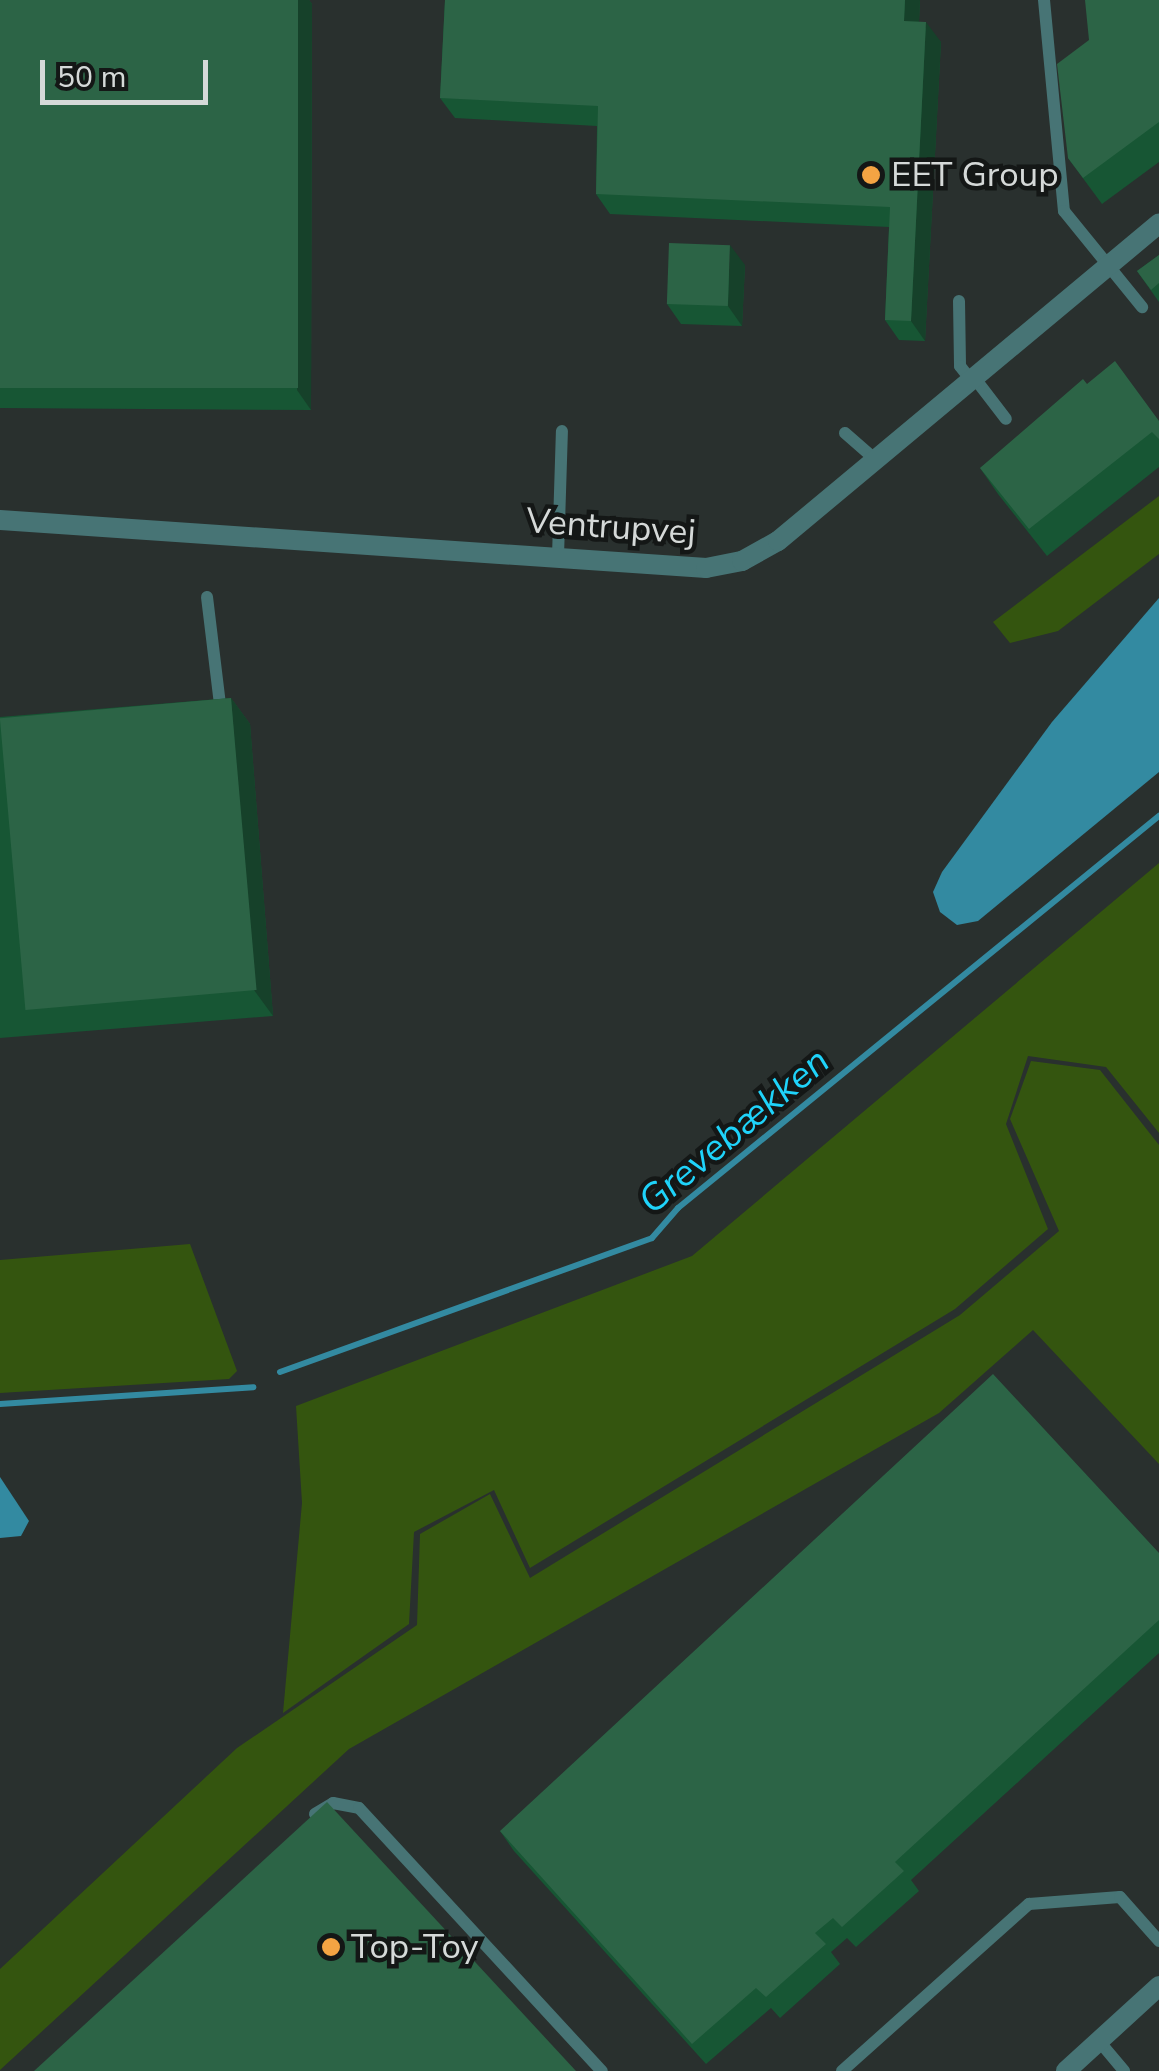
<!DOCTYPE html>
<html>
<head>
<meta charset="utf-8">
<style>
	body { margin:0 }
	#map { position:relative; width:1159px; height:2071px; overflow:hidden; background:#29302e; font-family:"Nunito Sans",sans-serif }
	div>[style] { position:absolute }
	.green>* { inset:0; background:#34550f }
	.water>* { inset:0; background:#338aa1 }
	.stream>* { height:6px; margin:-3px; padding:0 3px; transform-origin:3px; border-radius:3px; background:#338aa1 }
	.service>* { height:12px; margin:-6px; padding:0 6px; transform-origin:6px; border-radius:6px; background:#477475 }
	.minor>* { height:20px; margin:-10px; padding:0 10px; transform-origin:10px; border-radius:10px; background:#477475 }
	.tertiary>* { height:20px; margin:-10px; padding:0 10px; transform-origin:10px; border-radius:10px; background:#477475 }
	.wall>* { inset:0; background:#175634 }
	.shaded-wall>* { inset:0; background:#16412a }
	.building>* { inset:0; background:#2c6446; transform-origin:0 0 }
	.dots>* { width:28px; height:28px; translate:-50% -50%; box-sizing:border-box; border:5px solid #141716; border-radius:50% }
	span { translate:-50% -50%; white-space:nowrap; text-align:center; line-height:1.15; -webkit-text-stroke:9px #141716; paint-order:stroke }
	.poi-label { font-size:35px; color:#d5d9d8 }
	.left { translate:0 -50%; text-align:left }
	.street-label { font-size:35px; color:#d5d9d8 }
	.water-label { font-size:38px; color:#1fd3fa; font-style:italic }
	.scale { position:absolute; left:40px; top:60px; width:168px; height:45px; box-sizing:border-box; border:5px solid #d5d9d8; border-top:0; padding-left:12px; font-size:30px; line-height:35px; white-space:nowrap; color:#d5d9d8; -webkit-text-stroke:8px #141716; paint-order:stroke }
</style>
</head>
<body>
<div id="map">
	<div class="green">
		<div style="clip-path:polygon(1159px 496px,1159px 554px,1058px 631px,1010px 643px,993px 622px)"></div>
		<div style="clip-path:polygon(1159px 863px,1159px 1133px,1106px 1067px,1028px 1056px,1006px 1124px,1048px 1229px,955px 1309px,530px 1568px,494px 1490px,414px 1532px,409px 1624px,283px 1713px,302px 1503px,296px 1406px,692px 1256px)"></div>
		<div style="clip-path:polygon(1031px 1061px,1100px 1070px,1159px 1145px,1159px 1464px,1033px 1330px,939px 1413px,349px 1749px,0 2070px,0 1969px,237px 1748px,417px 1625px,420px 1534px,490px 1494px,530px 1578px,960px 1315px,1059px 1231px,1010px 1119px)"></div>
		<div style="clip-path:polygon(190px 1244px,237px 1371px,229px 1379px,0 1393px,0 1260px)"></div>
	</div>
	<div class="water">
		<div style="clip-path:polygon(1159px 598px,1159px 772px,978px 921px,957px 925px,940px 912px,933px 892px,942px 872px,1052px 722px)"></div>
		<div style="clip-path:polygon(0 1477px,29px 1521px,21px 1536px,0 1538px)"></div>
	</div>
	<div class="stream">
		<div style="left:280px;top:1372px;width:395px;rotate:-19.8deg"></div>
		<div style="left:652px;top:1238px;width:40px;rotate:-49deg"></div>
		<div style="left:678px;top:1208px;width:621px;rotate:-39.18deg"></div>
		<div style="left:0;top:1404px;width:254px;rotate:-3.8deg"></div>
	</div>
	<div class="service">
		<div style="left:1044px;top:0;width:212px;rotate:84.6deg"></div>
		<div style="left:1064px;top:211px;width:124px;rotate:50.9deg"></div>
		<div style="left:959px;top:301px;width:65px;rotate:89.1deg"></div>
		<div style="left:960px;top:366px;width:16px;rotate:52deg"></div>
		<div style="left:973px;top:376px;width:54px;rotate:52.5deg"></div>
		<div style="left:845px;top:433px;width:41px;rotate:41.1deg"></div>
		<div style="left:558px;top:556px;width:125px;rotate:-88.2deg"></div>
		<div style="left:207px;top:597px;width:117px;rotate:83.1deg"></div>
		<div style="left:315px;top:1814px;width:21px;rotate:-31deg"></div>
		<div style="left:333px;top:1803px;width:26px;rotate:11deg"></div>
		<div style="left:359px;top:1808px;width:358px;rotate:47.3deg"></div>
		<div style="left:1099px;top:2041px;width:39px;rotate:50deg"></div>
		<div style="left:842px;top:2071px;width:251px;rotate:-41.8deg"></div>
		<div style="left:1029px;top:1904px;width:91px;rotate:-4.4deg"></div>
		<div style="left:1120px;top:1897px;width:59px;rotate:48.4deg"></div>
	</div>
	<div class="minor">
		<div style="left:0;top:520px;width:708px;rotate:3.89deg"></div>
		<div style="left:706px;top:568px;width:37px;rotate:-11deg"></div>
		<div style="left:742px;top:561px;width:41px;rotate:-29.1deg"></div>
		<div style="left:778px;top:541px;width:496px;rotate:-39.8deg"></div>
	</div>
	<div class="tertiary">
		<div style="left:1066px;top:2071px;width:126px;rotate:-42.4deg"></div>
	</div>
	<div class="wall">
		<div style="clip-path:polygon(0 0,309px 0,312px 4px,311px 410px,0 408px)"></div>
		<div style="clip-path:polygon(445px 0,920px 0,919px 22px,941px 42px,925px 341px,899px 340px,885px 320px,889px 227px,610px 214px,596px 194px,597px 126px,455px 118px,440px 98px)"></div>
		<div style="clip-path:polygon(1159px 0,1159px 162px,1102px 204px,1068px 158px,1089px 40px)"></div>
		<div style="clip-path:polygon(1159px 255px,1159px 302px,1137px 271px)"></div>
		<div style="clip-path:polygon(745px 265px,742px 326px,681px 324px,667px 304px)"></div>
		<div style="clip-path:polygon(1087px 384px,1159px 421px,1159px 467px,1047px 556px,998px 494px,980px 468px)"></div>
		<div style="clip-path:polygon(231px 698px,250px 724px,273px 1016px,0 1038px,0 717px)"></div>
		<div style="clip-path:polygon(1159px 1553px,1159px 1653px,911px 1880px,919px 1891px,856px 1947px,847px 1938px,831px 1952px,840px 1964px,780px 2018px,771px 2008px,706px 2064px,514px 1851px,500px 1831px)"></div>
	</div>
	<div class="shaded-wall">
		<div style="clip-path:polygon(298px 0,309px 0,312px 4px,311px 410px,297px 390px)"></div>
		<div style="clip-path:polygon(905px 0,920px 0,918px 41px,904px 21px)"></div>
		<div style="clip-path:polygon(926px 22px,941px 42px,925px 341px,911px 321px)"></div>
		<div style="clip-path:polygon(730px 245px,745px 265px,742px 326px,728px 306px)"></div>
		<div style="clip-path:polygon(231px 698px,250px 724px,273px 1016px,254px 990px)"></div>
	</div>
	<div class="building">
		<div style="left:0;top:0;width:298px;height:388px"></div>
		<div style="clip-path:polygon(445px 0,905px 0,904px 21px,926px 22px,911px 321px,885px 320px,890px 207px,596px 194px,598px 106px,440px 98px)"></div>
		<div style="clip-path:polygon(1085px 0,1159px 0,1159px 122px,1083px 178px,1068px 158px,1057px 64px,1089px 40px)"></div>
		<div style="left:669px;top:243px;width:61px;height:61px;rotate:2deg"></div>
		<div style="clip-path:polygon(1159px 255px,1159px 283px,1151px 290px,1137px 271px)"></div>
		<div style="clip-path:polygon(1115px 361px,1159px 421px,1159px 439px,1152px 432px,1029px 529px,980px 468px,1083px 379px,1087px 384px)"></div>
		<div style="left:231px;top:698px;width:293px;height:232px;rotate:85deg"></div>
		<div style="clip-path:polygon(993px 1374px,1159px 1553px,1159px 1620px,895px 1862px,904px 1871px,842px 1927px,833px 1918px,815px 1933px,826px 1944px,766px 1997px,756px 1988px,692px 2044px,500px 1831px)"></div>
		<div style="clip-path:polygon(327px 1802px,576px 2071px,34px 2071px)"></div>
	</div>
	<div class="dots">
		<div style="left:871px;top:175px;background:#f4a443"></div>
		<div style="left:331px;top:1947px;background:#f4a443"></div>
	</div>
	<div class="poi-label">
		<span class="left" style="left:891px;top:175px">EET Group</span>
		<span class="left" style="left:351px;top:1947px">Top-Toy</span>
	</div>
	<div class="street-label">
		<span style="left:611px;top:527px;rotate:4deg">Ventrupvej</span>
	</div>
	<div class="water-label">
		<span style="left:734px;top:1131px;rotate:-40deg">Grevebækken</span>
	</div>
	<div class="scale">50 m</div>
</div>
</body>
</html>
